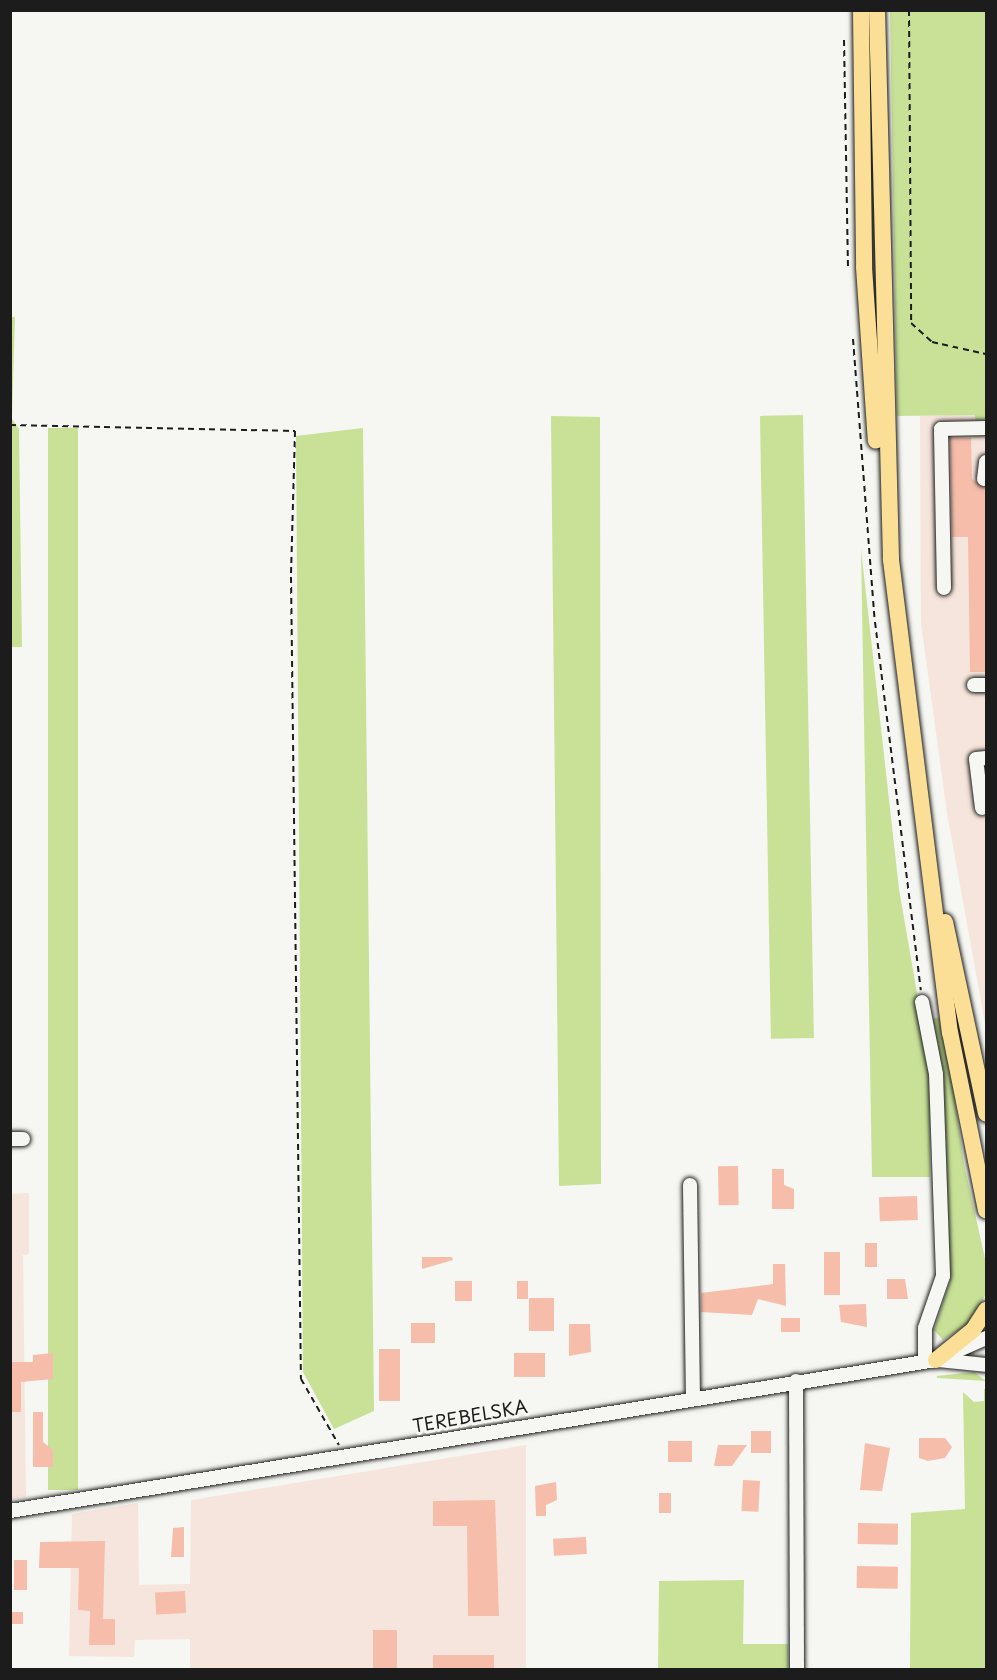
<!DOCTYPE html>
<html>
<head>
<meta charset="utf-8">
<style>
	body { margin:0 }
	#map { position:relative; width:997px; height:1680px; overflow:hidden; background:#f6f6f2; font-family:"Playpen Sans",sans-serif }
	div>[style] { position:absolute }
	.built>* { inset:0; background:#f6e5dc }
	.green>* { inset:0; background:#c8e197; transform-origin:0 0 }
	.building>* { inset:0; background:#f5bdaa; transform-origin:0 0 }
	.path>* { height:2px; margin-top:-1px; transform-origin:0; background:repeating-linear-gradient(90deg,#1c1c1c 0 6px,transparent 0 10.5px) }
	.roads { filter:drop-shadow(0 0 2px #1c1c1c) drop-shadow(0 0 2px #1c1c1c) }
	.minor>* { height:14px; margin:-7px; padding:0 7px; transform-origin:7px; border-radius:7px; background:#f6f6f2 }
	.major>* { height:16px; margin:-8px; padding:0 8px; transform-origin:8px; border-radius:8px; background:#fbdf96 }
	span { translate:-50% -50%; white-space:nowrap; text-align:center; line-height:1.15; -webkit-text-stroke:6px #f6f6f2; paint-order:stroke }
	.street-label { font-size:18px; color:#1c1c1c }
	.frame { position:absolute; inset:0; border:12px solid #1c1c1c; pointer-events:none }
</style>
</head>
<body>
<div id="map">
	<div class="built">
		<div style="clip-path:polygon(986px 414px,986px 1029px,947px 813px,921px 623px,920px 416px)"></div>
		<div style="clip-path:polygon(29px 1193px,29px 1254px,23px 1255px,26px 1497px,11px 1500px,11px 1194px)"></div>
		<div style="clip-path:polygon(526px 1445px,526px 1669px,190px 1669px,190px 1639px,135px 1640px,134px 1657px,69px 1656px,72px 1514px,138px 1503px,139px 1585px,190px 1584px,191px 1500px)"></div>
	</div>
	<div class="green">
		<div style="clip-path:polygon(890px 11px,986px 11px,986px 420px,975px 420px,975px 415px,897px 416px)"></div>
		<div style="clip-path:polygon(11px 317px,15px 317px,12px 419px,19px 429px,22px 647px,10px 647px)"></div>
		<div style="left:803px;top:415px;width:623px;height:43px;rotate:89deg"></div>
		<div style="clip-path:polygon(551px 416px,600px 417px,601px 1184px,559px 1186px)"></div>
		<div style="left:48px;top:428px;width:30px;height:1062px"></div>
		<div style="clip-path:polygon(363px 428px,374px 1411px,334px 1429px,303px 1372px,296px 436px)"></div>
		<div style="clip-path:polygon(861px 549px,899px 889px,930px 1068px,930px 1177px,872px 1177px)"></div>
		<div style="clip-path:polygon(943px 1017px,964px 1164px,986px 1263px,986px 1293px,973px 1321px,943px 1340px,934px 1330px,950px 1281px,930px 1019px)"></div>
		<div style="clip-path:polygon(974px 1372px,986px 1381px,937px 1378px,937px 1376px)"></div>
		<div style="clip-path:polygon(984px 1389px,986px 1389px,986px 1669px,910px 1669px,911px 1513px,965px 1509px,963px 1392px,974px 1402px,984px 1401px)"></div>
		<div style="clip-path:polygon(744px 1580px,743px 1644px,788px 1644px,788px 1669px,658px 1669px,659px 1581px)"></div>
	</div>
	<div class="building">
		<div style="clip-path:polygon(950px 438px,971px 438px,972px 479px,987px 488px,987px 672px,970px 672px,968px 537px,952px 537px)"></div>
		<div style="left:738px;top:1166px;width:39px;height:20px;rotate:89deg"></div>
		<div style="clip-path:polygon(772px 1169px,784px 1169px,784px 1185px,794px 1189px,794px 1209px,772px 1209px)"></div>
		<div style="left:917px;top:1196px;width:24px;height:38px;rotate:88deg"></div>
		<div style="left:877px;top:1243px;width:24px;height:12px;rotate:90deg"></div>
		<div style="left:824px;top:1252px;width:16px;height:43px"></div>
		<div style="clip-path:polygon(422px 1257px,452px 1257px,453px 1260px,422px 1269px)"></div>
		<div style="clip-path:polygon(773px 1264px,785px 1264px,786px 1306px,758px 1299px,752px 1315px,701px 1312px,701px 1293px,773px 1284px)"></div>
		<div style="clip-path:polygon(887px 1279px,905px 1279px,908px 1299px,887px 1299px)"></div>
		<div style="left:472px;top:1281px;width:20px;height:17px;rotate:90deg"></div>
		<div style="left:517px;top:1281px;width:11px;height:18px"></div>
		<div style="left:529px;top:1298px;width:25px;height:33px"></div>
		<div style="clip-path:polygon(866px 1304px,867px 1327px,841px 1322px,839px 1305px)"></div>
		<div style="left:781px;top:1318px;width:19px;height:14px"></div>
		<div style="left:411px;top:1323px;width:24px;height:20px"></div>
		<div style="clip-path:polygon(569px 1324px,590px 1324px,591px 1352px,569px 1356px)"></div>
		<div style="left:379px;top:1349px;width:21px;height:52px"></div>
		<div style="clip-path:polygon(53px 1353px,53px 1379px,21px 1382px,21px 1412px,10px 1412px,10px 1362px,33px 1362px,33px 1355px)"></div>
		<div style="left:514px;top:1353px;width:31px;height:24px"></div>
		<div style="clip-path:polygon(33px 1412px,43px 1412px,43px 1442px,53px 1450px,53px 1467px,33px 1467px)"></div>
		<div style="left:751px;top:1431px;width:20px;height:22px"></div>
		<div style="clip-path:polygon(919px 1438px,945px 1438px,952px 1447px,945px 1458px,928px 1461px,919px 1458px)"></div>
		<div style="left:668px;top:1441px;width:24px;height:21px"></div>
		<div style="clip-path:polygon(865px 1443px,890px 1448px,882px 1491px,860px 1490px)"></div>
		<div style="clip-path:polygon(718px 1445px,747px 1445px,732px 1466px,714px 1466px)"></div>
		<div style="left:743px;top:1480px;width:17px;height:31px;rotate:3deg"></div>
		<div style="clip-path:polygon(556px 1482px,557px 1500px,546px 1505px,546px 1516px,536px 1516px,535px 1486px)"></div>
		<div style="left:659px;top:1493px;width:12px;height:20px"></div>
		<div style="clip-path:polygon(495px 1500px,499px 1616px,468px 1616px,467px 1526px,433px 1526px,433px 1501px)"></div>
		<div style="left:858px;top:1523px;width:40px;height:21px;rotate:1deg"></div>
		<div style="clip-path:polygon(184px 1527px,184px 1557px,171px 1557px,173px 1528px)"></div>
		<div style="left:586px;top:1537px;width:17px;height:33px;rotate:87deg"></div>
		<div style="clip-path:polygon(105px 1541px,103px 1619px,115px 1619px,115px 1645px,89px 1645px,90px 1611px,78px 1610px,79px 1568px,39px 1568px,40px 1542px)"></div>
		<div style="left:14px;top:1560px;width:13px;height:30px"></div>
		<div style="left:857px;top:1566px;width:41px;height:22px;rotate:1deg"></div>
		<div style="left:185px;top:1591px;width:22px;height:30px;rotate:87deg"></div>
		<div style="left:10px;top:1612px;width:13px;height:12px"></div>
		<div style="left:397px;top:1630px;width:40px;height:24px;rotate:90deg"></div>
		<div style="left:433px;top:1655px;width:61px;height:15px"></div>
	</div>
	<div class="path">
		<div style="left:909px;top:10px;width:313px;rotate:89.6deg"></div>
		<div style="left:911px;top:323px;width:28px;rotate:42deg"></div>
		<div style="left:932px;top:342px;width:55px;rotate:12.5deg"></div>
		<div style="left:844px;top:40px;width:231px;rotate:89deg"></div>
		<div style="left:853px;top:339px;width:284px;rotate:85.6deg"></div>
		<div style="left:875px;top:622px;width:371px;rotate:82.9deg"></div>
		<div style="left:10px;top:425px;width:285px;rotate:1.2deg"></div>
		<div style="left:295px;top:431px;width:146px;rotate:91.6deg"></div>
		<div style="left:291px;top:577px;width:802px;rotate:89.29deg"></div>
		<div style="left:301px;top:1379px;width:76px;rotate:60.1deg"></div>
	</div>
	<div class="roads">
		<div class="minor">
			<div style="left:984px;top:479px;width:17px;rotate:-83deg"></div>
			<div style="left:944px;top:588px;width:159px;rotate:-91.1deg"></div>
			<div style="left:941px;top:429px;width:45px;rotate:-1.3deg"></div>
			<div style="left:974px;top:685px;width:12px"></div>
			<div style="left:982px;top:808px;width:49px;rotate:-97deg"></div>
			<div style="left:976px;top:759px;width:10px;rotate:-6deg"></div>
			<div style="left:922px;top:1002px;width:73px;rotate:79deg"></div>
			<div style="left:936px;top:1074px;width:202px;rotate:88deg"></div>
			<div style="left:943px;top:1276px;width:55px;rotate:109.1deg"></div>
			<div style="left:925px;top:1328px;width:33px;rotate:90deg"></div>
			<div style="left:10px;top:1139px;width:13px"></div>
			<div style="left:690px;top:1185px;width:213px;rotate:89.2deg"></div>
			<div style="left:938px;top:1360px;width:48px;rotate:5.9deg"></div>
			<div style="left:796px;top:1381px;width:289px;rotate:89.8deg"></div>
			<div style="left:10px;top:1511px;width:938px;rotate:-9.26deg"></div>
			<div style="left:936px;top:1360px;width:55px;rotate:-23.7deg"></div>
		</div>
		<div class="major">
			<div style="left:861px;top:10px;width:257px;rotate:89.3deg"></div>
			<div style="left:864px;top:267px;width:174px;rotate:86.1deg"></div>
			<div style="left:877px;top:10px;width:550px;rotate:88.54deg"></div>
			<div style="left:891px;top:560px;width:476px;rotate:82.9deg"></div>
			<div style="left:950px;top:1032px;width:182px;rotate:78.6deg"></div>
			<div style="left:945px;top:922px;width:196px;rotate:77.9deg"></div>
			<div style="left:936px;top:1360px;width:48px;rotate:-39deg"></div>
			<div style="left:973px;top:1330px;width:24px;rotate:-57deg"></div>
		</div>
	</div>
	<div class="street-label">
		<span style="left:470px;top:1416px;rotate:-10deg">TEREBELSKA</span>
	</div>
	<div class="frame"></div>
</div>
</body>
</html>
